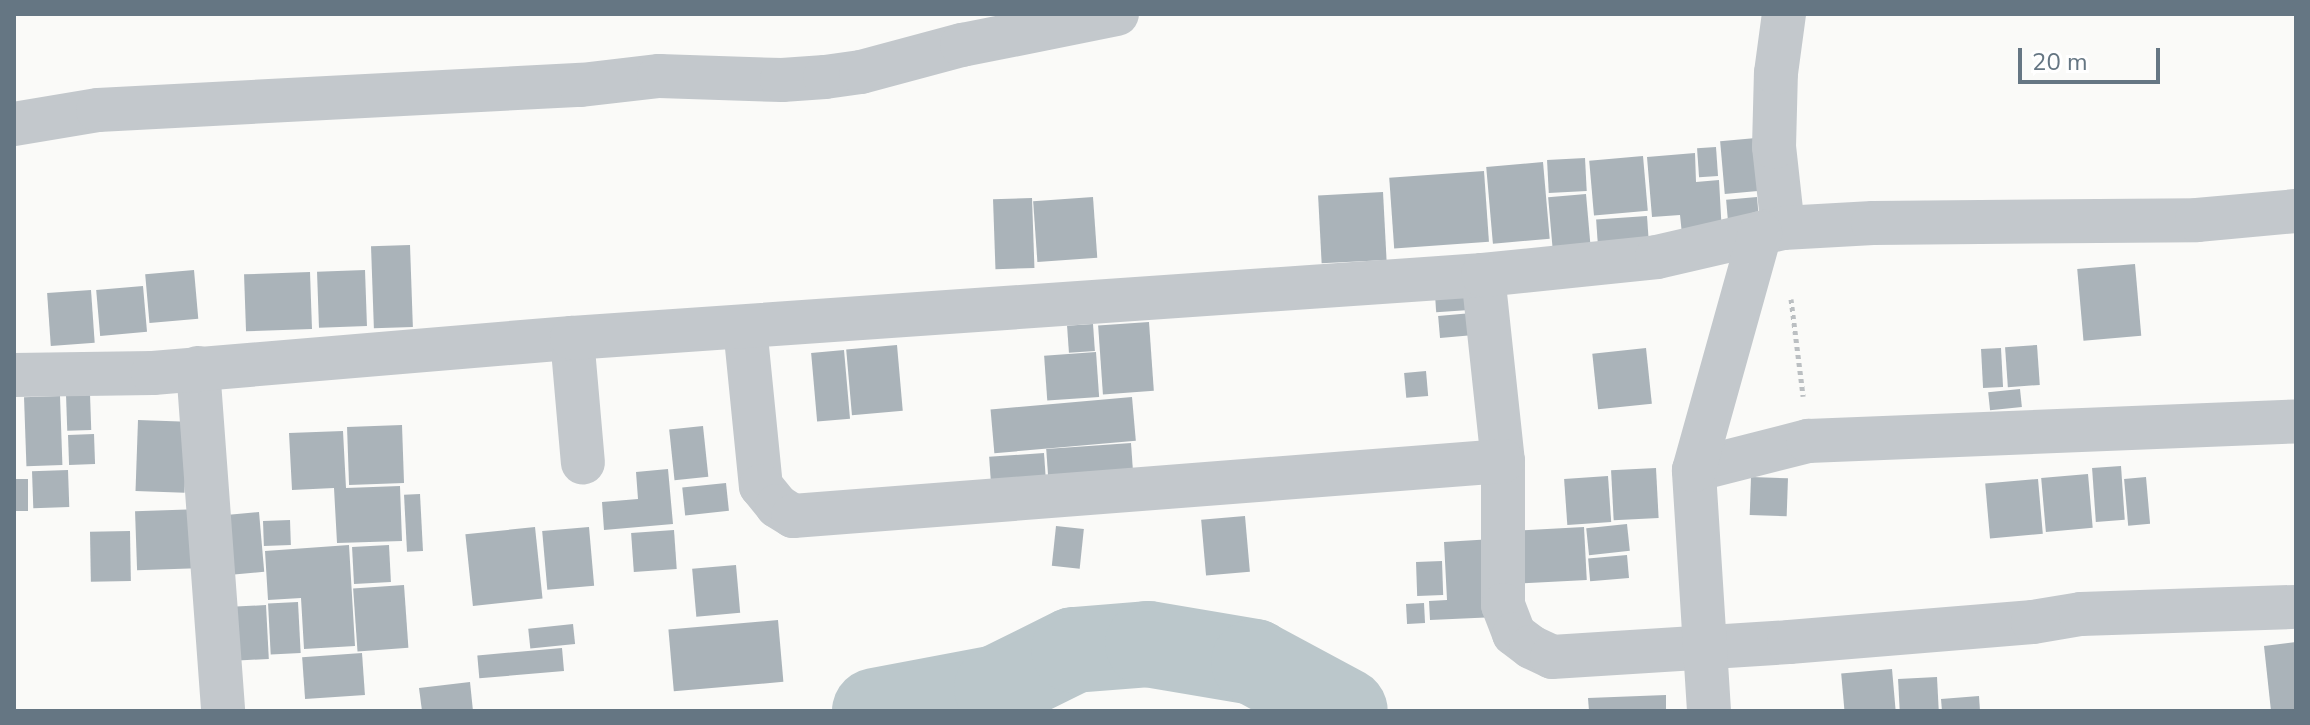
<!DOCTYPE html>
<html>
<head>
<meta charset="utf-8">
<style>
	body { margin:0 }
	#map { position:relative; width:2310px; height:725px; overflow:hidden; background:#fafaf8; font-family:"Nunito Sans",sans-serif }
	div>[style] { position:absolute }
	.river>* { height:86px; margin:-43px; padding:0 43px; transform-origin:43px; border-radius:43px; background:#bbc7cb }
	.building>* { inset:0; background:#aab3b9; transform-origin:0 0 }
	.path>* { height:5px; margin-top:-2.5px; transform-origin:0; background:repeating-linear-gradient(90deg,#bbbfc2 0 4px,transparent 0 8px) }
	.street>* { height:44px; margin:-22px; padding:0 22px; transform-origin:22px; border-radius:22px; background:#c3c8cc }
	span { translate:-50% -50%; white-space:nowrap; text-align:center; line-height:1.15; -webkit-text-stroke:8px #fff; paint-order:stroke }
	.frame { position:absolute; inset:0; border:16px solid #657683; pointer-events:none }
	.scale { position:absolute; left:2018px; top:48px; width:142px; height:36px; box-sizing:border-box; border:4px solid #657683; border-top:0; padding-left:10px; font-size:24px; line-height:28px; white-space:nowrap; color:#657683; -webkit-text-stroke:6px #fff; paint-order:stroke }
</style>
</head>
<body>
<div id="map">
	<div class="river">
		<div style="left:875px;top:711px;width:124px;rotate:-10.7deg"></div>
		<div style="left:997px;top:688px;width:86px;rotate:-26.3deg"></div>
		<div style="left:1074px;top:650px;width:74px;rotate:-4.6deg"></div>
		<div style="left:1148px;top:644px;width:108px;rotate:9.6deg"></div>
		<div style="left:1254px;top:662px;width:103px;rotate:28.3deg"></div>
	</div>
	<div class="building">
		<div style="left:1756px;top:138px;width:53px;height:36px;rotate:85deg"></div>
		<div style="left:1716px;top:147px;width:29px;height:19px;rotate:86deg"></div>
		<div style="clip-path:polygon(1695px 153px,1696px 182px,1719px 180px,1722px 234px,1683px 244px,1680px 215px,1652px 217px,1647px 157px)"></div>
		<div style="left:1643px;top:156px;width:55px;height:54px;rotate:85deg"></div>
		<div style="left:1585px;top:158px;width:33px;height:38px;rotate:87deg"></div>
		<div style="left:1543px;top:162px;width:77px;height:57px;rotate:85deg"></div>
		<div style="left:1484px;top:171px;width:71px;height:95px;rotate:86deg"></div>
		<div style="left:1383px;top:192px;width:68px;height:65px;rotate:87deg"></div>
		<div style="left:1586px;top:194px;width:55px;height:38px;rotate:85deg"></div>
		<div style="left:1093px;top:197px;width:61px;height:60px;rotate:86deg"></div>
		<div style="left:1757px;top:197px;width:32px;height:31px;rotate:85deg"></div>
		<div style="left:1032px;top:198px;width:70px;height:39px;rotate:88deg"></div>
		<div style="left:1647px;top:216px;width:27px;height:51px;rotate:86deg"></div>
		<div style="left:410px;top:245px;width:82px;height:39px;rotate:88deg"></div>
		<div style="left:2135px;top:264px;width:72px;height:58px;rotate:85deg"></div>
		<div style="left:194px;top:270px;width:49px;height:49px;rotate:85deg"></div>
		<div style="left:365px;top:270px;width:56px;height:48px;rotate:88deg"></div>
		<div style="left:310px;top:272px;width:57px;height:66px;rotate:88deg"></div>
		<div style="left:143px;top:286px;width:46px;height:47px;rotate:85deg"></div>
		<div style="left:91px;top:290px;width:53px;height:44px;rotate:86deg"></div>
		<div style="left:1468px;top:294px;width:16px;height:33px;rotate:86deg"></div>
		<div style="left:1472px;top:313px;width:22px;height:34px;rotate:85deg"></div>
		<div style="left:1149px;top:322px;width:69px;height:51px;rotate:86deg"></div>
		<div style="left:1093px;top:324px;width:27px;height:26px;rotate:86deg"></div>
		<div style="left:897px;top:345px;width:66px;height:51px;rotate:85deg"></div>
		<div style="left:2037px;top:345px;width:40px;height:32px;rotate:86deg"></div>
		<div style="left:1646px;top:348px;width:56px;height:54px;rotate:84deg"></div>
		<div style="left:2001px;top:348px;width:39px;height:20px;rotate:87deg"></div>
		<div style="left:844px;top:350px;width:69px;height:33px;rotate:85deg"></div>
		<div style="left:1096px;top:352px;width:45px;height:52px;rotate:86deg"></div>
		<div style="left:1426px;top:371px;width:25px;height:22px;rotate:85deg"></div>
		<div style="left:2020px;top:389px;width:18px;height:32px;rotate:84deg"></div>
		<div style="left:90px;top:394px;width:36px;height:24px;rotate:88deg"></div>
		<div style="left:60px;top:396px;width:69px;height:36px;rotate:88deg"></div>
		<div style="left:1132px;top:397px;width:44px;height:142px;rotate:85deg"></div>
		<div style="left:138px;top:420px;width:49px;height:71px;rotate:2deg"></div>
		<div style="left:402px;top:425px;width:58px;height:55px;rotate:88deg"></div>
		<div style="left:703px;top:426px;width:51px;height:34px;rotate:84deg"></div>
		<div style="clip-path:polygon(343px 431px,346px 488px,400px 486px,402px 541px,337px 543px,334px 488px,292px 490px,289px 433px)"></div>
		<div style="left:94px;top:434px;width:30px;height:26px;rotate:88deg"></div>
		<div style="left:1131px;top:443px;width:28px;height:85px;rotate:86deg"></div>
		<div style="left:1044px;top:453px;width:28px;height:55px;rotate:86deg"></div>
		<div style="left:2121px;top:466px;width:54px;height:29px;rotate:86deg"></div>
		<div style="left:1656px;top:468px;width:50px;height:45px;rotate:87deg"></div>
		<div style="clip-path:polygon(668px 469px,673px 524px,604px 530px,602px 502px,638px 499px,636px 472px)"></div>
		<div style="left:68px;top:470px;width:37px;height:36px;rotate:88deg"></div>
		<div style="left:2088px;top:474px;width:54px;height:47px;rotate:85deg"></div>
		<div style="left:1608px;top:476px;width:46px;height:44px;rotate:86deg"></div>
		<div style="left:1751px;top:477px;width:37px;height:38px;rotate:2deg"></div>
		<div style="left:2146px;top:477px;width:47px;height:22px;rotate:85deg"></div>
		<div style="left:14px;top:479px;width:14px;height:32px"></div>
		<div style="left:2038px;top:479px;width:55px;height:53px;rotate:85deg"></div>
		<div style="left:726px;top:483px;width:28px;height:44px;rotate:84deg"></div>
		<div style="left:420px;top:494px;width:57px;height:16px;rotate:87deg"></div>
		<div style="left:202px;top:509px;width:59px;height:67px;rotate:88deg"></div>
		<div style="left:259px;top:512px;width:60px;height:33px;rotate:85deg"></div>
		<div style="left:1245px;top:516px;width:56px;height:44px;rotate:85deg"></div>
		<div style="left:290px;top:520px;width:25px;height:27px;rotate:88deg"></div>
		<div style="left:1627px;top:524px;width:27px;height:41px;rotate:84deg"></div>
		<div style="left:1056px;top:526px;width:28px;height:40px;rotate:6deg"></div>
		<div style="left:535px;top:527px;width:72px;height:70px;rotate:84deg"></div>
		<div style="left:589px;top:527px;width:59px;height:47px;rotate:85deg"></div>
		<div style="left:1584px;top:527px;width:53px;height:65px;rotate:87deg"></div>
		<div style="left:674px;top:530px;width:39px;height:43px;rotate:86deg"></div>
		<div style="left:130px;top:531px;width:50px;height:40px;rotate:89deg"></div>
		<div style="clip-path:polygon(1493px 539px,1497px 617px,1430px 620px,1429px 601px,1447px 600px,1444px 542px)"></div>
		<div style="clip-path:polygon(349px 545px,355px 646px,304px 649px,301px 598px,268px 600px,265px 551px)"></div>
		<div style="left:389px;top:545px;width:37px;height:37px;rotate:87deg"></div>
		<div style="left:1627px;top:555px;width:23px;height:39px;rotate:85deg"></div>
		<div style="left:1442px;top:561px;width:34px;height:26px;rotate:88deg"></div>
		<div style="left:736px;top:565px;width:48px;height:44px;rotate:85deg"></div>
		<div style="left:404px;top:585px;width:63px;height:51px;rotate:86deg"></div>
		<div style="left:298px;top:602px;width:51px;height:30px;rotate:87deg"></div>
		<div style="left:1424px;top:603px;width:20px;height:18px;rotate:87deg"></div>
		<div style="left:266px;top:605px;width:54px;height:35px;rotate:87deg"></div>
		<div style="left:778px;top:620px;width:62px;height:110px;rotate:85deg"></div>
		<div style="left:573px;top:624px;width:20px;height:45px;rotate:84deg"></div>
		<div style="clip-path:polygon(2296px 642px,2296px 711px,2271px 711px,2264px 646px)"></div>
		<div style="left:562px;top:648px;width:23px;height:85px;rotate:85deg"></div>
		<div style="left:362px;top:653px;width:42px;height:60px;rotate:86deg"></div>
		<div style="left:1892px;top:669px;width:42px;height:51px;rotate:85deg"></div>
		<div style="left:1937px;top:677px;width:34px;height:39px;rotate:87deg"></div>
		<div style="clip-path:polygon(470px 682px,473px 711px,422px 711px,419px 688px)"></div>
		<div style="clip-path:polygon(1666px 695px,1666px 711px,1589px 711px,1588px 698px)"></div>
		<div style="clip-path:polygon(1979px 696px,1980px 711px,1942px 711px,1941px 699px)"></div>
	</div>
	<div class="path">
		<div style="left:1791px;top:299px;width:98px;rotate:82.9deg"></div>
	</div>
	<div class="street">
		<div style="left:14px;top:124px;width:85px;rotate:-9.5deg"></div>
		<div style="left:98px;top:110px;width:484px;rotate:-3deg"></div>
		<div style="left:581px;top:85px;width:79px;rotate:-6.6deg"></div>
		<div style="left:659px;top:76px;width:123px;rotate:1.9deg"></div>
		<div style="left:782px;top:80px;width:43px;rotate:-4deg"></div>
		<div style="left:825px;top:77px;width:36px;rotate:-8deg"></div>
		<div style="left:861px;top:72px;width:105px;rotate:-15deg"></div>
		<div style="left:962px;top:45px;width:158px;rotate:-11.3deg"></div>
		<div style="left:1783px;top:228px;width:81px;rotate:-96.3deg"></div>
		<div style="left:1774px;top:147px;width:74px;rotate:-88.5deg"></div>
		<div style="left:1776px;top:73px;width:60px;rotate:-82.3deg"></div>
		<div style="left:1483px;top:275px;width:187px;rotate:83.9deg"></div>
		<div style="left:1503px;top:461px;width:144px;rotate:90deg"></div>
		<div style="left:1503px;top:605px;width:31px;rotate:69deg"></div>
		<div style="left:1514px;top:634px;width:21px;rotate:37deg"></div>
		<div style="left:1531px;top:647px;width:23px;rotate:25deg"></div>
		<div style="left:1552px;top:657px;width:237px;rotate:-3.6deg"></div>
		<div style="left:1789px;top:642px;width:245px;rotate:-4.7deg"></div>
		<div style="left:2033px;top:622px;width:49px;rotate:-9.5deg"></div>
		<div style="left:2081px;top:614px;width:215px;rotate:-1.9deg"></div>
		<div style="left:745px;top:327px;width:160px;rotate:84.3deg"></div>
		<div style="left:761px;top:486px;width:26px;rotate:51deg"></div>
		<div style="left:777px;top:506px;width:19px;rotate:32deg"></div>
		<div style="left:793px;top:516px;width:712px;rotate:-4.43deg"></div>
		<div style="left:572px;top:338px;width:125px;rotate:85deg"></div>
		<div style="left:198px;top:368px;width:344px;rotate:85.8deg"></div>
		<div style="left:14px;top:375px;width:139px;rotate:-0.8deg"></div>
		<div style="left:153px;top:373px;width:420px;rotate:-4.8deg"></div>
		<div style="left:572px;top:338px;width:913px;rotate:-3.96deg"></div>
		<div style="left:1483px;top:275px;width:175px;rotate:-5.9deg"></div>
		<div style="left:1657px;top:257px;width:129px;rotate:-13deg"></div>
		<div style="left:1783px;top:228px;width:90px;rotate:-3.2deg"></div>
		<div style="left:1873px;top:223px;width:324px;rotate:-0.5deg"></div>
		<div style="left:2197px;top:220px;width:99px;rotate:-5.2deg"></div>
		<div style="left:1694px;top:470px;width:118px;rotate:-14.3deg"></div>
		<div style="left:1808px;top:441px;width:488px;rotate:-2.3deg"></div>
		<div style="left:1709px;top:711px;width:241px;rotate:-93.6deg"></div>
		<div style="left:1694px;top:470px;width:246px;rotate:-74.4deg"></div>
	</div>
	<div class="frame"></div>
	<div class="scale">20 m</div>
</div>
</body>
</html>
